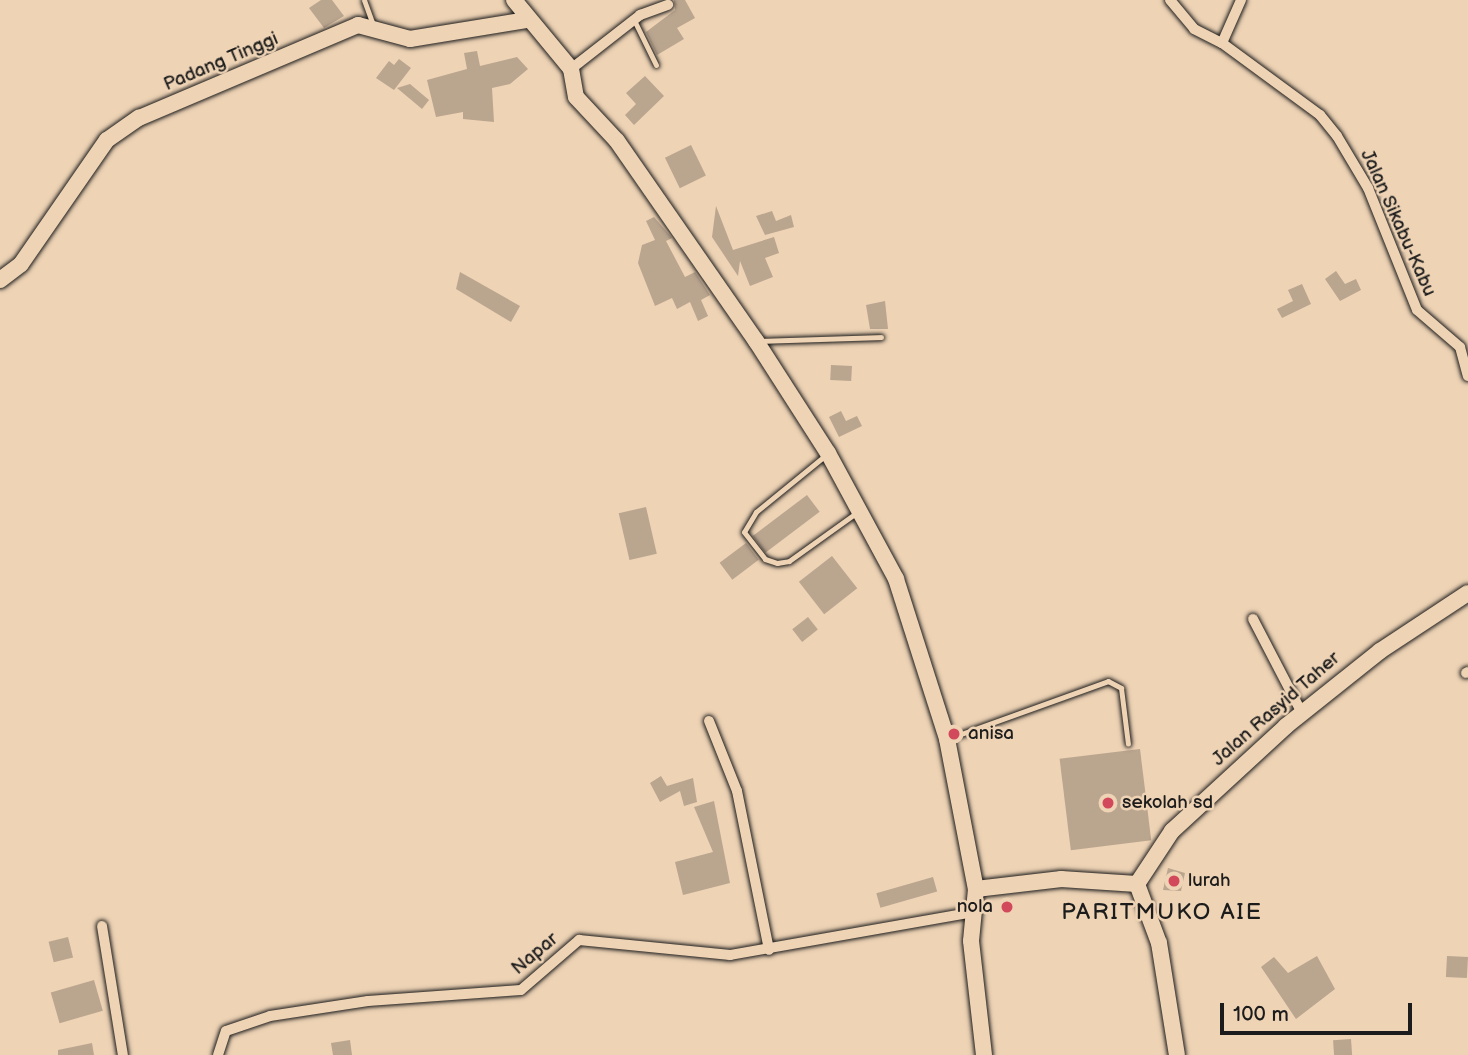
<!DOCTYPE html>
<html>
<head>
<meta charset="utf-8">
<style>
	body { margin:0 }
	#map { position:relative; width:1468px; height:1055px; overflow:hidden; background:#eed3b5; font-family:"Balsamiq Sans",sans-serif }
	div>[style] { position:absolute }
	.building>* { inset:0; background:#baa58f; transform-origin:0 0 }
	.roads { filter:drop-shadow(0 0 2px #1c1c1c) drop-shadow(0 0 2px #1c1c1c) }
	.lane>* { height:5px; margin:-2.5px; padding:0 2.5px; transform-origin:2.5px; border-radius:2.5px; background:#eed3b5 }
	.street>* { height:10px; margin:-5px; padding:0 5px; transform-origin:5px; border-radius:5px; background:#eed3b5 }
	.secondary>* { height:16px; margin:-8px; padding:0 8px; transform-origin:8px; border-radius:8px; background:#eed3b5 }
	.dots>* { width:19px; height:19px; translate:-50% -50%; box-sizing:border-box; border:4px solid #eed3b5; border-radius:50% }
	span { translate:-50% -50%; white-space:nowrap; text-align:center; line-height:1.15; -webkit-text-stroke:5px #eed3b5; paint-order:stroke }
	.street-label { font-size:19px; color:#1c1c1c }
	.poi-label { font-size:19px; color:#1c1c1c }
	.left { translate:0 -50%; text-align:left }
	.right { translate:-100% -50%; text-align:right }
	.quarter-label { font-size:23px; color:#1c1c1c; letter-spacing:2px }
	.scale { position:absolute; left:1220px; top:1003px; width:192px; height:32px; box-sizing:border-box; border:4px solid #1c1c1c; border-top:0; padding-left:9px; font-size:21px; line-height:24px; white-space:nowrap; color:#1c1c1c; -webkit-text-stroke:5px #eed3b5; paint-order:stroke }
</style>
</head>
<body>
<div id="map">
	<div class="building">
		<div style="clip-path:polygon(321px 0,332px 0,344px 16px,324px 28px,309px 8px)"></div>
		<div style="clip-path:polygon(674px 0,685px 0,695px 18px,677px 28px,684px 39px,657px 55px,646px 32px,675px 10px)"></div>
		<div style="clip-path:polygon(477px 51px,480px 66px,517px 57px,528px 69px,510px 84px,492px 88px,494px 122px,463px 119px,463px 112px,436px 117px,427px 80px,467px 69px,464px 53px)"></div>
		<div style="clip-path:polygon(399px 59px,411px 68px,394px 90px,376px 78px,389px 61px,394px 65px)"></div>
		<div style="clip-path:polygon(645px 76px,664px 96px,634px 125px,625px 115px,636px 104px,626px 93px)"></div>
		<div style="clip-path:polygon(410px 84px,429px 100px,422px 109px,397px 88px)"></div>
		<div style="left:691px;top:145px;width:34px;height:29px;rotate:64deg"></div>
		<div style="clip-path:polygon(716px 206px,733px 250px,774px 237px,779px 253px,765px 258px,773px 277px,750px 286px,740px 261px,738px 276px,712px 237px)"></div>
		<div style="clip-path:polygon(772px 211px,776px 221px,791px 215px,794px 227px,765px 235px,756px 216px)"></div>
		<div style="clip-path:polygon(654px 217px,672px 238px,666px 241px,685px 277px,695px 272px,710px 295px,701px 300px,708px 316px,698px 321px,690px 302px,677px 309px,672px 298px,655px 306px,638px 263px,642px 245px,655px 240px,646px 221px)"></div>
		<div style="clip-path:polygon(1336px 271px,1345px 284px,1356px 279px,1361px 290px,1340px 301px,1325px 279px)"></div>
		<div style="clip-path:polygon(460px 272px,520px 306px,511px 322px,456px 289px)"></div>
		<div style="clip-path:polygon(1302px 284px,1311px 304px,1282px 318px,1277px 309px,1293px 301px,1288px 290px)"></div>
		<div style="clip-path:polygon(885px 301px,888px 329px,870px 329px,866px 305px)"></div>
		<div style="left:831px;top:365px;width:21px;height:15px;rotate:3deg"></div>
		<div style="clip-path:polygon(841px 411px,846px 421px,857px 416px,862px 426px,839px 437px,829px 417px)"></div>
		<div style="left:807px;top:495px;width:21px;height:68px;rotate:53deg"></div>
		<div style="left:646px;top:507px;width:48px;height:28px;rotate:77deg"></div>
		<div style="left:746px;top:543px;width:21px;height:33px;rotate:53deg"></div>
		<div style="left:832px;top:556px;width:41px;height:42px;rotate:52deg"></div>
		<div style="left:808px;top:617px;width:16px;height:20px;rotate:52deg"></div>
		<div style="left:1140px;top:749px;width:92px;height:81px;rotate:83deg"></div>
		<div style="clip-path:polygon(661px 776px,667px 786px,693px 778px,697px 802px,684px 806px,680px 791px,660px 802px,650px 783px)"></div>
		<div style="clip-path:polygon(714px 801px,730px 883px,683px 895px,675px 862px,713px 852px,694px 807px)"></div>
		<div style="clip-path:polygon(1168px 868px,1185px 873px,1181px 891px,1163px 890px)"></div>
		<div style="left:933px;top:877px;width:15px;height:59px;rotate:74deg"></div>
		<div style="left:68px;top:937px;width:21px;height:20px;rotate:76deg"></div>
		<div style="clip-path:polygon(1317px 956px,1335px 989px,1296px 1019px,1261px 967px,1274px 957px,1288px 973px)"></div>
		<div style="left:1447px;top:956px;width:21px;height:21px;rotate:3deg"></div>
		<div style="left:94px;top:980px;width:32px;height:45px;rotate:74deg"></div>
		<div style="left:1351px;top:1039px;width:16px;height:18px;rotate:86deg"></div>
		<div style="clip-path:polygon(350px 1040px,352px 1055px,333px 1055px,331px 1043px)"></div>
		<div style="clip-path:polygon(92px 1043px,94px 1055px,58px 1055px,58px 1050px)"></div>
	</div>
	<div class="roads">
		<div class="lane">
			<div style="left:364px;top:0;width:29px;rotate:70deg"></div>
			<div style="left:634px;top:20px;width:50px;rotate:63.9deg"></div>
			<div style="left:760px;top:341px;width:121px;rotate:-1.9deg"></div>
			<div style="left:827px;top:454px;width:92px;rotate:140.8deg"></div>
			<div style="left:756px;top:512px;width:23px;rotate:121deg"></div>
			<div style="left:744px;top:532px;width:34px;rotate:52deg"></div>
			<div style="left:765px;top:559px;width:13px;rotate:18deg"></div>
			<div style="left:777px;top:563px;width:12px;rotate:-9deg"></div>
			<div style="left:789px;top:561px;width:82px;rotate:-35.6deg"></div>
			<div style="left:950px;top:738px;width:168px;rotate:-19.8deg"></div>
			<div style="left:1108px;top:681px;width:15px;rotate:28deg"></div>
			<div style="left:1121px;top:688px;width:56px;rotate:82.9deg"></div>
		</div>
		<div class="street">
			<div style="left:1170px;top:0;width:38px;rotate:50deg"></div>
			<div style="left:1194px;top:29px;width:31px;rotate:27deg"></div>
			<div style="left:1241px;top:0;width:47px;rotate:113.8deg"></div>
			<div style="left:1222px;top:43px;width:122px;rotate:36.3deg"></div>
			<div style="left:1320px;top:115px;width:27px;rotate:51deg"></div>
			<div style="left:1337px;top:136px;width:61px;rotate:59.2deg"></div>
			<div style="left:1368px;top:188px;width:131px;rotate:68.1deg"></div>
			<div style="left:1417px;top:310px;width:57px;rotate:40.7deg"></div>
			<div style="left:1460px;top:347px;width:30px;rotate:75deg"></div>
			<div style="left:571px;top:69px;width:88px;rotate:-38deg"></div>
			<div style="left:640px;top:15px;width:30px;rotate:-20deg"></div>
			<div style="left:1253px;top:619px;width:106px;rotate:62.5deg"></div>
			<div style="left:1466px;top:673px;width:2px;rotate:-27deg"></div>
			<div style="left:709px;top:721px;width:75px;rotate:68.2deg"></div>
			<div style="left:737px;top:791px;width:162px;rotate:78.6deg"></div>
			<div style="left:102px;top:926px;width:131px;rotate:80.8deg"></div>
			<div style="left:218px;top:1055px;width:25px;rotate:-72deg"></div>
			<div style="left:226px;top:1031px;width:46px;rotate:-18.8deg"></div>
			<div style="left:270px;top:1016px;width:99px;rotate:-8.7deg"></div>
			<div style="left:368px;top:1001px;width:153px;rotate:-4.1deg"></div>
			<div style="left:521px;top:990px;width:77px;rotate:-40.8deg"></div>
			<div style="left:579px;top:940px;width:152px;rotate:5.7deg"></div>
			<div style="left:730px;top:955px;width:248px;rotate:-10deg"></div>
		</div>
		<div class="secondary">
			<div style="left:514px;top:0;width:89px;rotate:50.4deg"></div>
			<div style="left:571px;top:69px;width:28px;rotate:80deg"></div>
			<div style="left:576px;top:97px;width:60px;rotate:47deg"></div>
			<div style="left:617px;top:141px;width:244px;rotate:55.2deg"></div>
			<div style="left:756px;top:341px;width:133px;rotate:57.3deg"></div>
			<div style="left:828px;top:453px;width:143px;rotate:61.6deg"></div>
			<div style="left:896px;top:579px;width:168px;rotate:72.3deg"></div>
			<div style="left:947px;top:739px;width:153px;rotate:79.1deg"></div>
			<div style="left:976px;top:889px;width:52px;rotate:95.5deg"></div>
			<div style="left:971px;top:941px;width:115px;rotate:83.5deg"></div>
			<div style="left:0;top:280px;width:26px;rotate:-37deg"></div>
			<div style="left:21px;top:264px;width:151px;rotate:-55.3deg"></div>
			<div style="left:107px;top:140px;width:39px;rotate:-35deg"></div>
			<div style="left:139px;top:118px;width:238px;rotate:-23deg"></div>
			<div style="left:358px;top:25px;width:54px;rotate:15.1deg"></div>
			<div style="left:410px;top:39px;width:119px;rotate:-9.2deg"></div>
			<div style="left:1137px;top:884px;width:64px;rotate:-56.6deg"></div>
			<div style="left:1172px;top:831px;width:155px;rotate:-42.6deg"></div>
			<div style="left:1286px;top:726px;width:120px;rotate:-38.6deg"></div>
			<div style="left:1380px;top:651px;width:105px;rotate:-33.4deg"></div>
			<div style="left:1137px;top:884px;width:63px;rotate:69.6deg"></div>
			<div style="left:1159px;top:943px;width:113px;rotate:80.9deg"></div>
			<div style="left:976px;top:889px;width:86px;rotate:-6.7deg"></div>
			<div style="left:1061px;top:879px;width:76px;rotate:3.8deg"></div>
		</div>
	</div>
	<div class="dots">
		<div style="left:954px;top:734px;background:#d1495b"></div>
		<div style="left:1108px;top:803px;background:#d1495b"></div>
		<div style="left:1174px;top:881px;background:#d1495b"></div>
		<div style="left:1007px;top:907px;background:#d1495b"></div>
	</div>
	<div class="street-label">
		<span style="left:221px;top:62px;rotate:-23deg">Padang Tinggi</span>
		<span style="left:1398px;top:223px;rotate:66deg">Jalan Sikabu-Kabu</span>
		<span style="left:1276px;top:709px;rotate:-41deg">Jalan Rasyid Taher</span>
		<span style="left:535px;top:954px;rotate:-40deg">Napar</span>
	</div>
	<div class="poi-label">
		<span class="left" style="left:968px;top:734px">anisa</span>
		<span class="left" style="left:1122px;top:803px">sekolah sd</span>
		<span class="left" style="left:1188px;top:881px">lurah</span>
		<span class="right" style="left:993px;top:907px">nola</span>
	</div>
	<div class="quarter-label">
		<span style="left:1162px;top:912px">PARITMUKO AIE</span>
	</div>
	<div class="scale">100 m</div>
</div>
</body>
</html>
